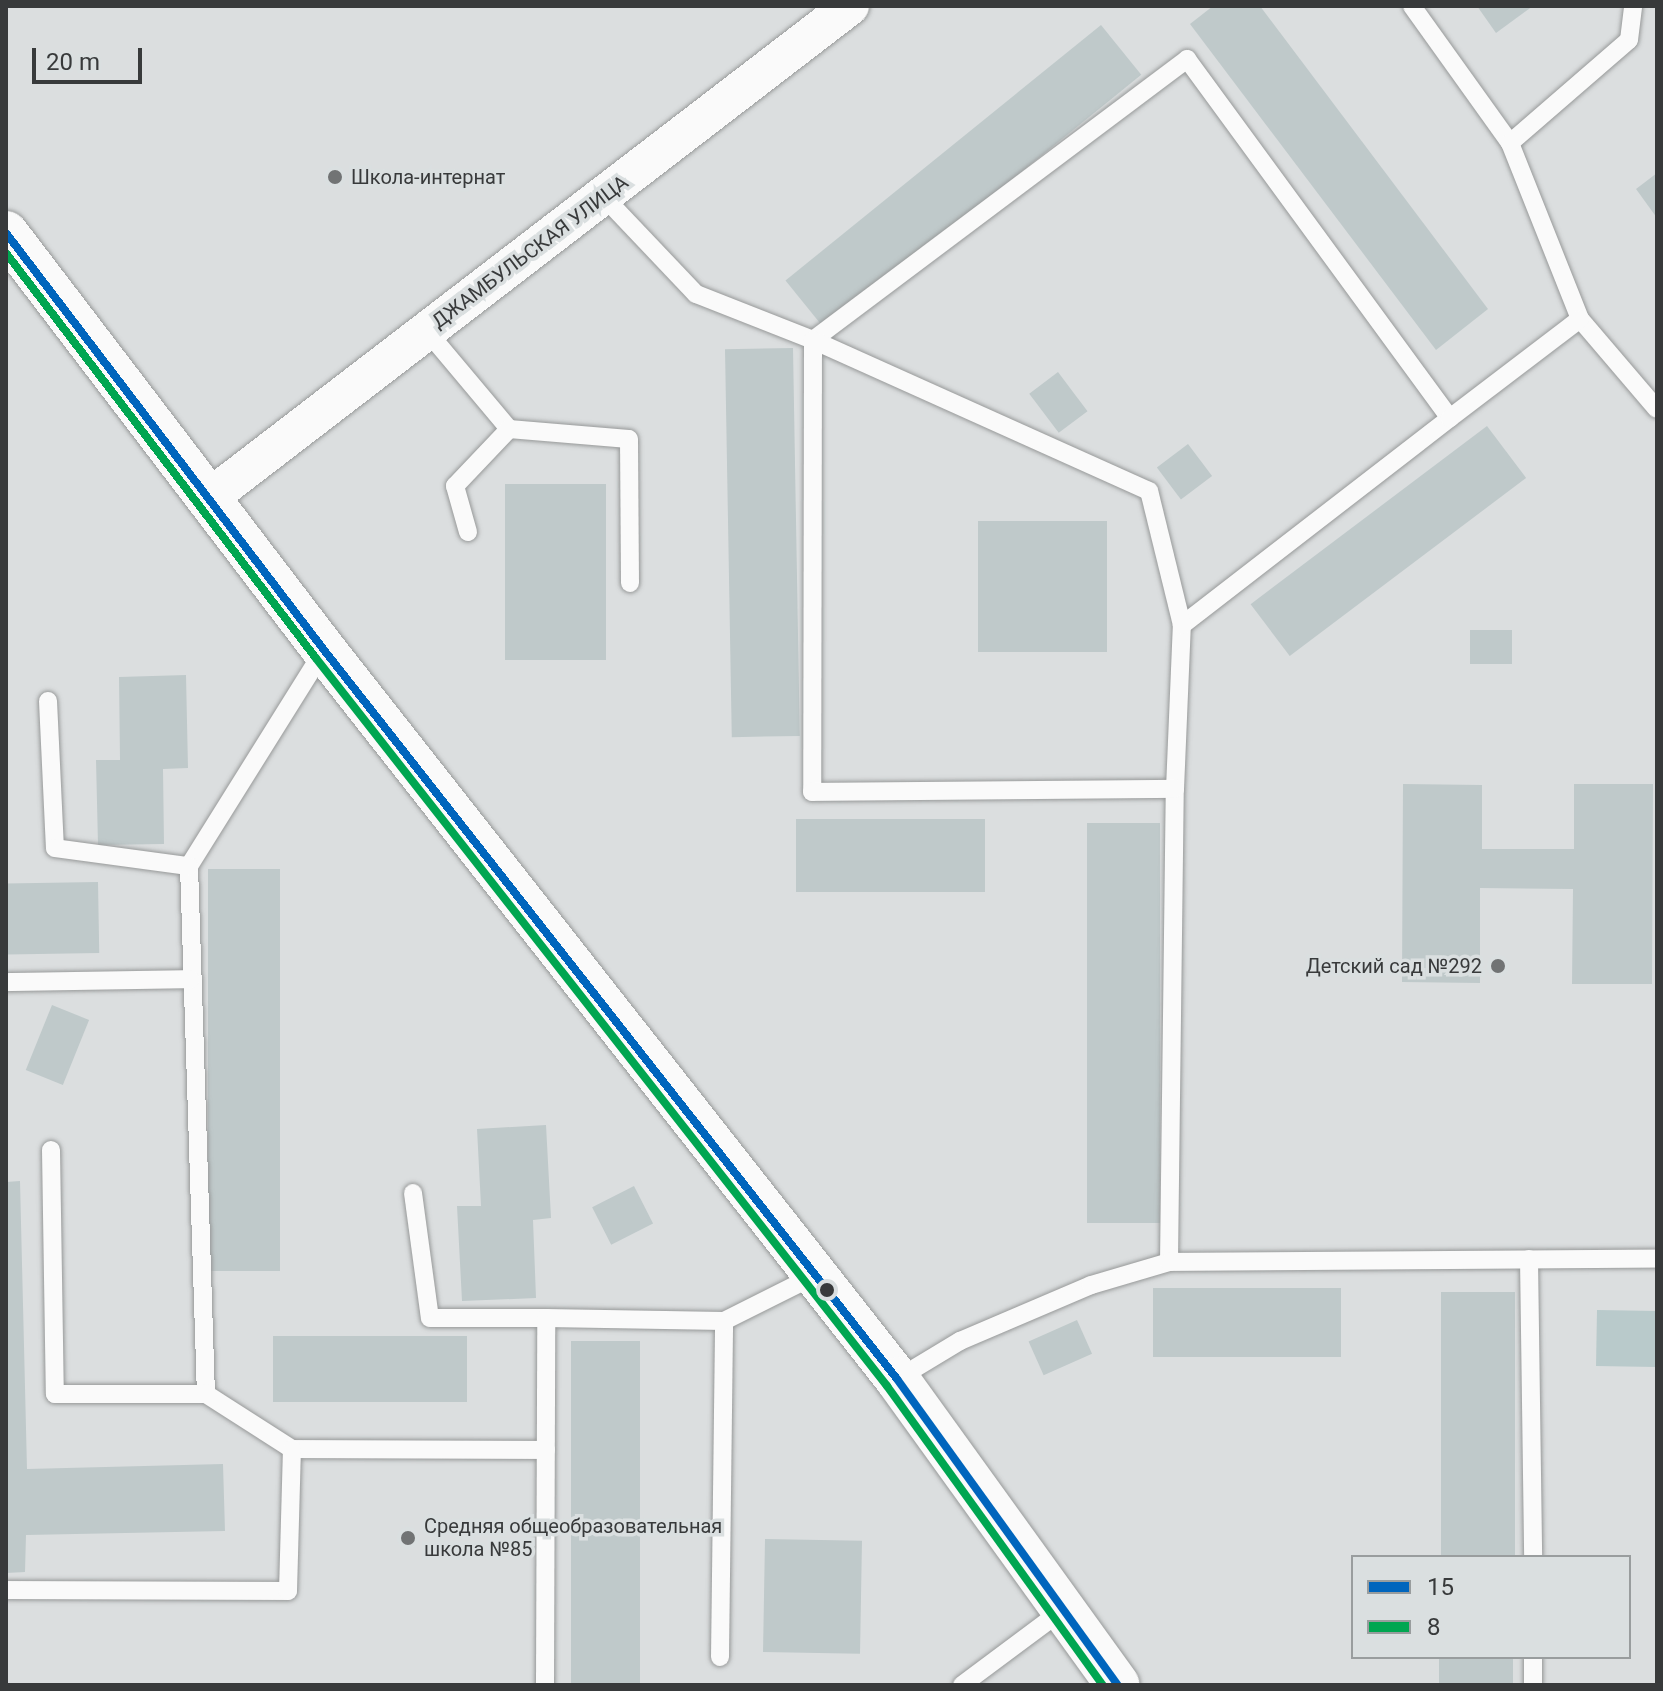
<!DOCTYPE html>
<html>
<head>
<meta charset="utf-8">
<style>
	body { margin:0 }
	#map { position:relative; width:1663px; height:1691px; overflow:hidden; background:#dbdedf; font-family:Roboto,sans-serif }
	div>[style] { position:absolute }
	.green>* { inset:0; background:#b9cacb; transform-origin:0 0 }
	.building>* { inset:0; background:#bfc9ca; transform-origin:0 0 }
	.roads { filter:drop-shadow(0 0 2px #979999) drop-shadow(0 0 2px #979999) }
	.service>* { height:18px; margin:-9px; padding:0 9px; transform-origin:9px; border-radius:9px; background:#fafafa }
	.minor>* { height:38px; margin:-19px; padding:0 19px; transform-origin:19px; border-radius:19px; background:#fafafa }
	.secondary>* { height:44px; margin:-22px; padding:0 22px; transform-origin:22px; border-radius:22px; background:#fafafa }
	.bus-1>* { height:8px; margin:-4px; padding:0 4px; transform-origin:4px; border-radius:4px; background:#0065bd }
	.bus-2>* { height:8px; margin:-4px; padding:0 4px; transform-origin:4px; border-radius:4px; background:#00a651 }
	.dots>* { width:22px; height:22px; translate:-50% -50%; box-sizing:border-box; border:4px solid #dadfe0; border-radius:50% }
	span { translate:-50% -50%; white-space:nowrap; text-align:center; line-height:1.15; -webkit-text-stroke:7px #dadfe0; paint-order:stroke }
	.poi-label { font-size:20px; color:#383a3b }
	.left { translate:0 -50%; text-align:left }
	.right { translate:-100% -50%; text-align:right }
	.street-label { font-size:20px; color:#383a3b }
	.frame { position:absolute; inset:0; border:8px solid #383a3b; pointer-events:none }
	.legend { position:absolute; left:1351px; top:1555px; width:280px; height:104px; box-sizing:border-box; background:#dadfe0; border:2px solid #999d9e; margin:0; padding:10px 14px; list-style:none; font-size:24px; color:#383a3b }
	.legend li { display:flex; align-items:center; gap:16px; height:40px }
	.legend b { width:40px; border:2px solid #999d9e }
	.scale { position:absolute; left:32px; top:48px; width:110px; height:36px; box-sizing:border-box; border:4px solid #383a3b; border-top:0; padding-left:10px; font-size:24px; line-height:28px; white-space:nowrap; color:#383a3b; -webkit-text-stroke:6px #dadfe0; paint-order:stroke }
</style>
</head>
<body>
<div id="map">
	<div class="green">
		<div style="left:1597px;top:1310px;width:60px;height:56px;rotate:1deg"></div>
	</div>
	<div class="building">
		<div style="clip-path:polygon(1213px 6px,1260px 6px,1488px 309px,1436px 350px,1190px 24px)"></div>
		<div style="clip-path:polygon(1477px 6px,1533px 6px,1496px 33px)"></div>
		<div style="left:1101px;top:25px;width:64px;height:406px;rotate:51deg"></div>
		<div style="clip-path:polygon(1657px 173px,1657px 218px,1636px 189px)"></div>
		<div style="left:793px;top:348px;width:388px;height:68px;rotate:89deg"></div>
		<div style="left:1058px;top:372px;width:49px;height:36px;rotate:53deg"></div>
		<div style="left:1487px;top:426px;width:65px;height:296px;rotate:53deg"></div>
		<div style="left:1188px;top:444px;width:40px;height:39px;rotate:53deg"></div>
		<div style="left:505px;top:484px;width:101px;height:176px"></div>
		<div style="left:978px;top:521px;width:129px;height:131px"></div>
		<div style="left:1470px;top:630px;width:42px;height:34px"></div>
		<div style="clip-path:polygon(186px 675px,188px 768px,163px 769px,164px 844px,98px 845px,96px 760px,120px 760px,119px 677px)"></div>
		<div style="clip-path:polygon(1403px 784px,1482px 785px,1482px 849px,1574px 849px,1574px 784px,1653px 784px,1652px 984px,1572px 984px,1573px 889px,1480px 888px,1480px 983px,1402px 982px)"></div>
		<div style="left:985px;top:819px;width:73px;height:189px;rotate:90deg"></div>
		<div style="left:1087px;top:823px;width:73px;height:400px"></div>
		<div style="left:208px;top:869px;width:72px;height:402px"></div>
		<div style="left:98px;top:882px;width:71px;height:92px;rotate:89deg"></div>
		<div style="left:52px;top:1005px;width:40px;height:70px;rotate:22deg"></div>
		<div style="clip-path:polygon(546px 1125px,551px 1218px,533px 1220px,536px 1298px,462px 1301px,457px 1206px,481px 1206px,477px 1129px)"></div>
		<div style="clip-path:polygon(20px 1181px,27px 1469px,223px 1464px,225px 1531px,26px 1535px,25px 1572px,6px 1573px,6px 1182px)"></div>
		<div style="left:634px;top:1186px;width:42px;height:47px;rotate:63deg"></div>
		<div style="left:1153px;top:1288px;width:188px;height:69px"></div>
		<div style="left:1441px;top:1292px;width:74px;height:265px"></div>
		<div style="left:1077px;top:1320px;width:37px;height:53px;rotate:66deg"></div>
		<div style="left:273px;top:1336px;width:194px;height:66px"></div>
		<div style="left:571px;top:1341px;width:69px;height:344px"></div>
		<div style="left:765px;top:1539px;width:97px;height:113px;rotate:1deg"></div>
		<div style="left:1439px;top:1657px;width:74px;height:28px"></div>
	</div>
	<div class="roads">
		<div class="service">
			<div style="left:1412px;top:6px;width:168px;rotate:54.4deg"></div>
			<div style="left:1510px;top:143px;width:189px;rotate:68.3deg"></div>
			<div style="left:1580px;top:319px;width:118px;rotate:49.5deg"></div>
			<div style="left:1510px;top:143px;width:157px;rotate:-40.9deg"></div>
			<div style="left:1629px;top:40px;width:34px;rotate:-83deg"></div>
			<div style="left:603px;top:196px;width:135px;rotate:46.5deg"></div>
			<div style="left:696px;top:294px;width:126px;rotate:21.5deg"></div>
			<div style="left:813px;top:340px;width:468px;rotate:-36.9deg"></div>
			<div style="left:1187px;top:59px;width:445px;rotate:53.8deg"></div>
			<div style="left:1450px;top:418px;width:339px;rotate:142.3deg"></div>
			<div style="left:426px;top:330px;width:129px;rotate:50deg"></div>
			<div style="left:509px;top:429px;width:120px;rotate:4.8deg"></div>
			<div style="left:629px;top:439px;width:144px;rotate:89.6deg"></div>
			<div style="left:1450px;top:418px;width:163px;rotate:-37.3deg"></div>
			<div style="left:468px;top:532px;width:48px;rotate:-105.8deg"></div>
			<div style="left:455px;top:486px;width:79px;rotate:-46.5deg"></div>
			<div style="left:324px;top:650px;width:255px;rotate:122deg"></div>
			<div style="left:189px;top:866px;width:528px;rotate:88.16deg"></div>
			<div style="left:206px;top:1394px;width:102px;rotate:32.6deg"></div>
			<div style="left:292px;top:1449px;width:254px;rotate:0.2deg"></div>
			<div style="left:48px;top:701px;width:147px;rotate:87.3deg"></div>
			<div style="left:55px;top:848px;width:135px;rotate:7.7deg"></div>
			<div style="left:6px;top:982px;width:184px;rotate:-0.9deg"></div>
			<div style="left:51px;top:1150px;width:244px;rotate:89.1deg"></div>
			<div style="left:55px;top:1394px;width:151px"></div>
			<div style="left:413px;top:1193px;width:126px;rotate:82.3deg"></div>
			<div style="left:430px;top:1318px;width:116px"></div>
			<div style="left:1529px;top:1259px;width:298px;rotate:89.2deg"></div>
			<div style="left:1169px;top:1262px;width:473px;rotate:-89.3deg"></div>
			<div style="left:1175px;top:789px;width:164px;rotate:-87.6deg"></div>
			<div style="left:1182px;top:625px;width:138px;rotate:-103.8deg"></div>
			<div style="left:1149px;top:491px;width:368px;rotate:-155.8deg"></div>
			<div style="left:813px;top:340px;width:452px;rotate:90.1deg"></div>
			<div style="left:812px;top:792px;width:363px;rotate:-0.5deg"></div>
			<div style="left:897px;top:1379px;width:74px;rotate:-31.1deg"></div>
			<div style="left:960px;top:1341px;width:142px;rotate:-23.1deg"></div>
			<div style="left:1091px;top:1285px;width:81px;rotate:-16.4deg"></div>
			<div style="left:1169px;top:1262px;width:488px;rotate:-0.4deg"></div>
			<div style="left:6px;top:1590px;width:282px;rotate:0.2deg"></div>
			<div style="left:288px;top:1591px;width:142px;rotate:-88.4deg"></div>
			<div style="left:720px;top:1657px;width:336px;rotate:-89.3deg"></div>
			<div style="left:545px;top:1685px;width:367px;rotate:-89.8deg"></div>
			<div style="left:546px;top:1318px;width:178px;rotate:1deg"></div>
			<div style="left:724px;top:1321px;width:103px;rotate:-26.6deg"></div>
			<div style="left:962px;top:1685px;width:127px;rotate:-36.7deg"></div>
			<div style="left:1533px;top:1685px;width:28px;rotate:-90deg"></div>
		</div>
		<div class="minor">
			<div style="left:209px;top:498px;width:808px;rotate:-37.51deg"></div>
		</div>
		<div class="secondary">
			<div style="left:6px;top:233px;width:524px;rotate:52.67deg"></div>
			<div style="left:324px;top:650px;width:927px;rotate:51.83deg"></div>
			<div style="left:897px;top:1379px;width:377px;rotate:54.2deg"></div>
		</div>
	</div>
	<div class="bus-1">
		<div style="left:6px;top:233px;width:524px;rotate:52.67deg"></div>
		<div style="left:324px;top:650px;width:927px;rotate:51.83deg"></div>
		<div style="left:897px;top:1379px;width:377px;rotate:54.2deg"></div>
	</div>
	<div class="bus-2">
		<div style="left:6px;top:253px;width:509px;rotate:52.59deg"></div>
		<div style="left:315px;top:657px;width:927px;rotate:51.88deg"></div>
		<div style="left:887px;top:1386px;width:369px;rotate:54.2deg"></div>
	</div>
	<div class="dots">
		<div style="left:335px;top:177px;background:#717374"></div>
		<div style="left:1498px;top:966px;background:#717374"></div>
		<div style="left:827px;top:1290px;background:#383a3b"></div>
		<div style="left:408px;top:1538px;background:#717374"></div>
	</div>
	<div class="poi-label">
		<span class="left" style="left:351px;top:177px">Школа-интернат</span>
		<span class="right" style="left:1482px;top:966px">Детский сад №292</span>
		<span class="left" style="left:424px;top:1538px">Средняя общеобразовательная<br>школа №85</span>
	</div>
	<div class="street-label">
		<span style="left:530px;top:252px;rotate:-37deg">ДЖАМБУЛЬСКАЯ УЛИЦА</span>
	</div>
	<div class="frame"></div>
	<ul class="legend">
	<li><b style="height:10px;background:#0065bd"></b>15</li>
	<li><b style="height:10px;background:#00a651"></b>8</li>
	</ul>
	<div class="scale">20 m</div>
</div>
</body>
</html>
